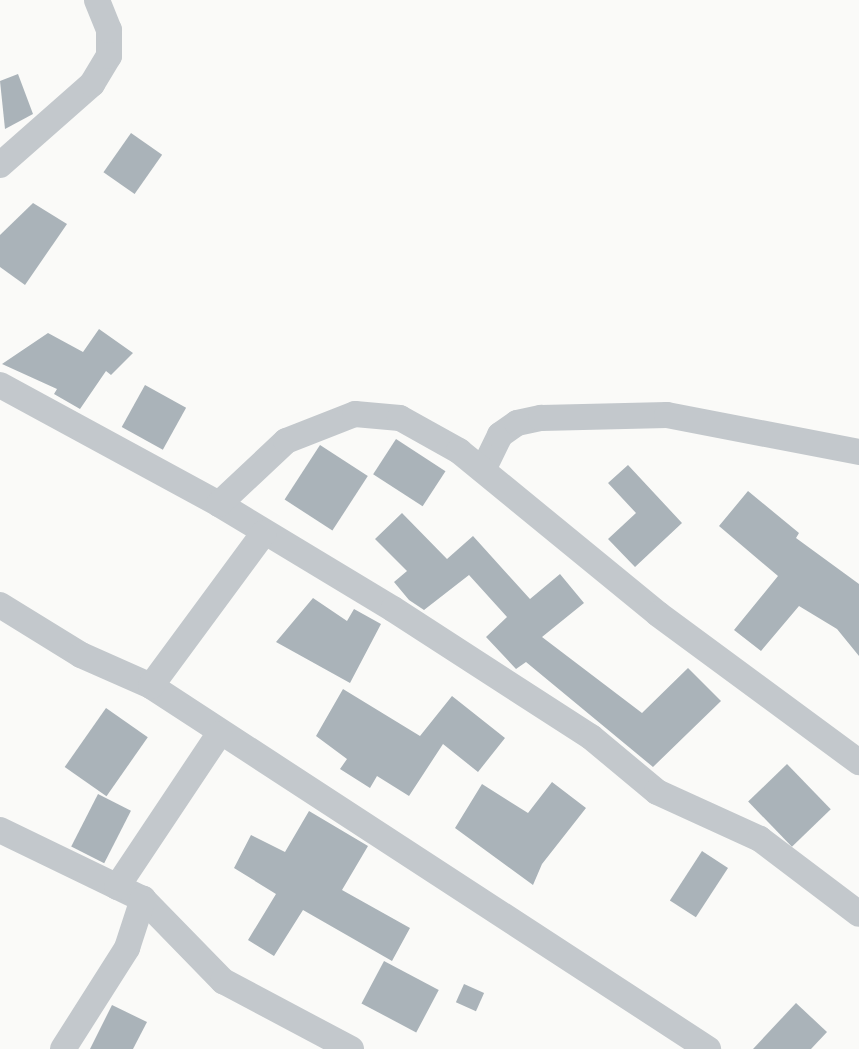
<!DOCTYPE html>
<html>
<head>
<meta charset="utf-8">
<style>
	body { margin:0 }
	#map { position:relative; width:859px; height:1049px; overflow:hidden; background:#fafaf8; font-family:"Public Sans",sans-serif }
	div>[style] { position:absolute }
	.building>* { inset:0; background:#aab3b9; transform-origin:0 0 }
	.minor>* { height:26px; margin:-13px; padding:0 13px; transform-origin:13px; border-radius:13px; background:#c3c8cc }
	span { translate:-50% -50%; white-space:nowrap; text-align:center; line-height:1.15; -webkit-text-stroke:8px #fff; paint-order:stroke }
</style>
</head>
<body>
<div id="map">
	<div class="building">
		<div style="clip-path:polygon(18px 74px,33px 114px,5px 129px,0 81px)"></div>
		<div style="left:131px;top:133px;width:38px;height:48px;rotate:35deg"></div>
		<div style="clip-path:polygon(33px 203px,67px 224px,25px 285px,0 267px,0 235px)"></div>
		<div style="clip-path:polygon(99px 329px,133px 353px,111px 375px,106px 371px,80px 409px,54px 394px,57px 389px,2px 364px,48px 333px,83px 352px)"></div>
		<div style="left:145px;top:385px;width:47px;height:48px;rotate:29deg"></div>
		<div style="left:396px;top:439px;width:59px;height:42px;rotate:33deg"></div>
		<div style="left:320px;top:445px;width:57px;height:65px;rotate:33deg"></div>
		<div style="clip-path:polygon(628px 465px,682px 523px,635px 567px,608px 539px,636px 513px,608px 483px)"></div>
		<div style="clip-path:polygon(748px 491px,799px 533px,796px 538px,859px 584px,859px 656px,837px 629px,799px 606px,761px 651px,734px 630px,778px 576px,719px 526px)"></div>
		<div style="clip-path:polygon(402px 513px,447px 559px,473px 536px,530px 599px,560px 574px,584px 603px,542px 637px,642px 713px,688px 668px,721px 701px,653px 767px,526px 662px,516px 669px,486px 637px,507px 617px,469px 575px,424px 610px,409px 600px,394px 582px,407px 571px,375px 539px)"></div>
		<div style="clip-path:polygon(313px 598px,347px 621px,354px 609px,381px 624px,350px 683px,276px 642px)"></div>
		<div style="clip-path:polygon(343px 689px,420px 736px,452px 696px,505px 738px,478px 772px,443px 744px,409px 796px,377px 776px,370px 788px,340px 769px,347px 759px,316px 736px)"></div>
		<div style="left:106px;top:708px;width:51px;height:72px;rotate:35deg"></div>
		<div style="left:787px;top:764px;width:63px;height:54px;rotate:46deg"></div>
		<div style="clip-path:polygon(552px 782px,586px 808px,542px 864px,533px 885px,455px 828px,482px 784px,528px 813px)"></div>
		<div style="left:98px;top:794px;width:37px;height:59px;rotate:27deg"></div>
		<div style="clip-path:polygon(309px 811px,368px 846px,342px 890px,410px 928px,392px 961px,303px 910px,274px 956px,248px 940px,276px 894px,234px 868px,251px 835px,285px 852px)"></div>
		<div style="left:702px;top:851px;width:31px;height:59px;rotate:33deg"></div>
		<div style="left:384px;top:961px;width:62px;height:48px;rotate:28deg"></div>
		<div style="left:464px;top:984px;width:22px;height:20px;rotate:24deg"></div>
		<div style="clip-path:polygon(796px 1003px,827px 1032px,811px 1049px,753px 1049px)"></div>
		<div style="clip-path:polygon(112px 1005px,147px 1022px,133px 1049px,90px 1049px)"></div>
	</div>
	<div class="minor">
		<div style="left:0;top:165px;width:123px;rotate:-41.4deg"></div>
		<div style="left:92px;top:84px;width:33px;rotate:-59deg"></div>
		<div style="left:109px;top:56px;width:26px;rotate:-90deg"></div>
		<div style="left:109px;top:30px;width:32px;rotate:-112deg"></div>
		<div style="left:0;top:385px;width:249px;rotate:28.5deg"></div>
		<div style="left:219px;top:504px;width:203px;rotate:31.1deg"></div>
		<div style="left:393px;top:609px;width:236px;rotate:32.9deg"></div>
		<div style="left:591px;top:737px;width:86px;rotate:39.8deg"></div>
		<div style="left:657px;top:792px;width:113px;rotate:24.5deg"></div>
		<div style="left:760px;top:839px;width:124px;rotate:37.1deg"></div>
		<div style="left:483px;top:470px;width:39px;rotate:-64deg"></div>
		<div style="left:500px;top:435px;width:21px;rotate:-35deg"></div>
		<div style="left:517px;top:423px;width:25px;rotate:-12deg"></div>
		<div style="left:541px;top:418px;width:126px;rotate:-1.4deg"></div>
		<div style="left:667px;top:415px;width:196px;rotate:10.9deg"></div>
		<div style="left:219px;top:504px;width:92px;rotate:-43.2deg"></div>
		<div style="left:286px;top:441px;width:74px;rotate:-21.4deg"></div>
		<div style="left:355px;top:414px;width:45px;rotate:5.1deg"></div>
		<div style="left:400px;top:418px;width:68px;rotate:29.2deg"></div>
		<div style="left:459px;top:451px;width:257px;rotate:39.3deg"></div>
		<div style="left:658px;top:614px;width:250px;rotate:36.4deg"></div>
		<div style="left:0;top:605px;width:95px;rotate:31.7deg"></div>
		<div style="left:81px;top:655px;width:77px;rotate:23.9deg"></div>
		<div style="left:151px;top:686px;width:665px;rotate:33.09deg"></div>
		<div style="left:151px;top:686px;width:190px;rotate:-53.6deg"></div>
		<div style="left:0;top:830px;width:159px;rotate:25.8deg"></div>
		<div style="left:143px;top:899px;width:115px;rotate:45.7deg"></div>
		<div style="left:223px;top:981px;width:145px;rotate:28deg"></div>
		<div style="left:117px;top:887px;width:184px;rotate:-56.3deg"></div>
		<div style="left:63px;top:1049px;width:120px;rotate:-57.6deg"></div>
		<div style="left:127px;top:948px;width:52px;rotate:-71.9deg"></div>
	</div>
</div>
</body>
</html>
